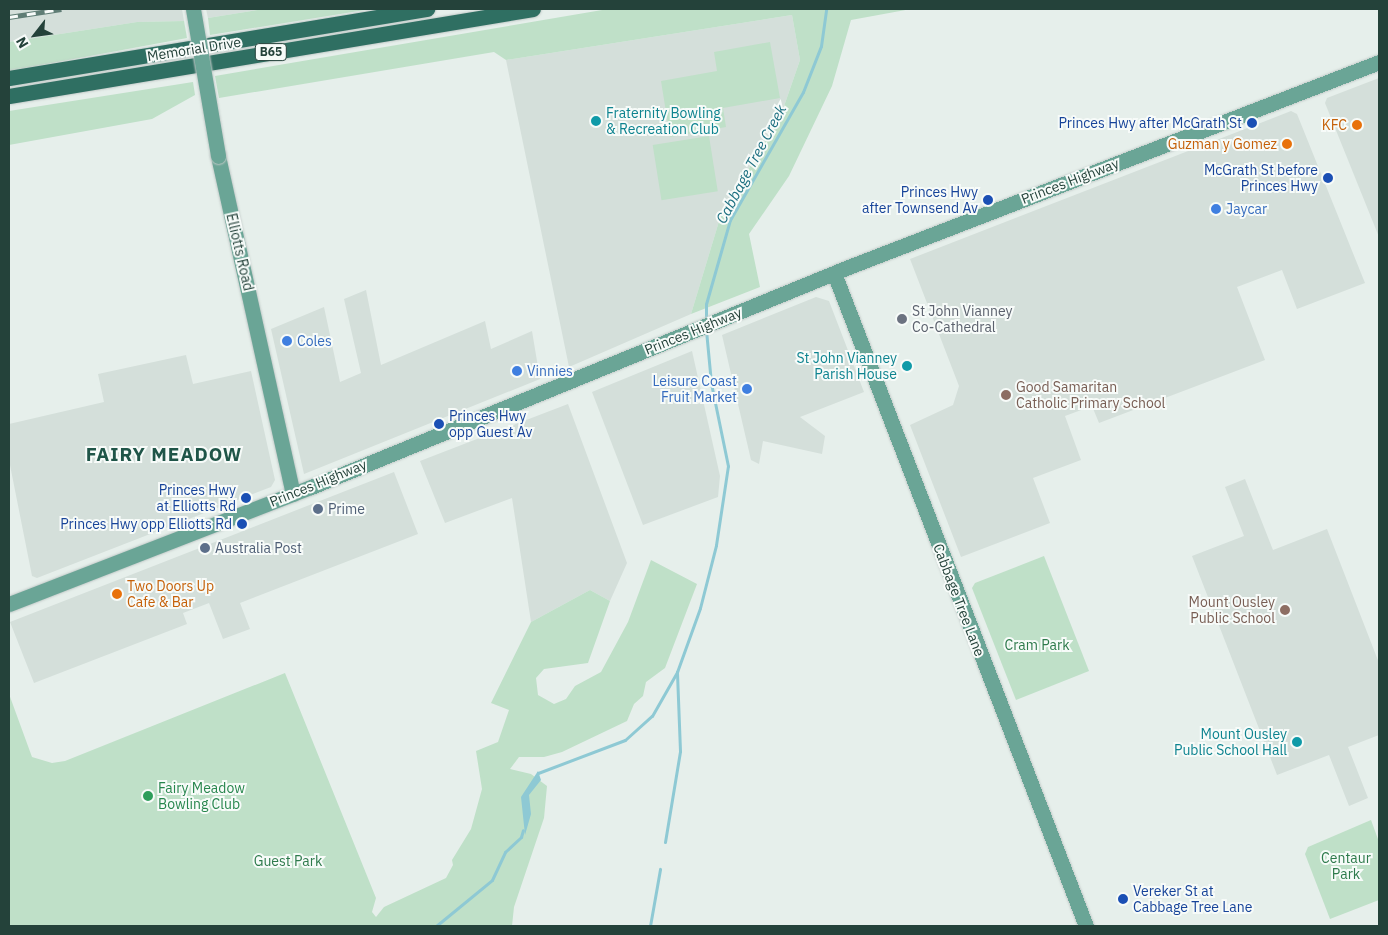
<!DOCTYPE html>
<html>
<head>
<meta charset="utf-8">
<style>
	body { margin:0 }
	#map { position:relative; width:1388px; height:935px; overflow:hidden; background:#e6efeb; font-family:"IBM Plex Sans",sans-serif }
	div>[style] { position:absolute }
	.built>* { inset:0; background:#d4dfda }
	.green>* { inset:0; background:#bfe0c8; transform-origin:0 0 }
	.water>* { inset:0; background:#8ec9d4 }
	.stream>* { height:3px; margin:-1.5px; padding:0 1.5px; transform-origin:1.5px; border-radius:1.5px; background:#8ec9d4 }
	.roads { filter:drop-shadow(0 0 1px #c2cac8) drop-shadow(0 0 1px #c2cac8) }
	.major>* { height:15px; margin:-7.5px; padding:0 7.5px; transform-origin:7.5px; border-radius:7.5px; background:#6aa596 }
	.highway>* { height:15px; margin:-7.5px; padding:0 7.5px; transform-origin:7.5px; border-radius:7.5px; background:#2f6f62 }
	.rail>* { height:5px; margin-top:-2.5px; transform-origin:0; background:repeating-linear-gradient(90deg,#f7fbf9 0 9px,#5f7d75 0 18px); box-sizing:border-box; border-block:1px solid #5f7d75 }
	.bridges { filter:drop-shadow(0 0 1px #c2cac8) drop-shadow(0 0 1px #c2cac8) }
	.major-bridge>* { height:15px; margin:-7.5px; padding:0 7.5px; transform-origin:7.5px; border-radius:7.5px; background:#6aa596 }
	.dots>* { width:14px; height:14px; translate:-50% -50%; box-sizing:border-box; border:2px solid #f7fbf9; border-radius:50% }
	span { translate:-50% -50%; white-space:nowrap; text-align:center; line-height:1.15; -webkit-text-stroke:4px #f7fbf9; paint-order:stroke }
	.shield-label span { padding:1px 4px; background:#f7fbf9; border:1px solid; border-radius:4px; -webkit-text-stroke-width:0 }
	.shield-label { font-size:12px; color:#24423a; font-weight:700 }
	.street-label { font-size:14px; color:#24423a }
	.culture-label { font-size:14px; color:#0d838f }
	.left { translate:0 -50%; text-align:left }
	.right { translate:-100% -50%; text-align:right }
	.transit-label { font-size:14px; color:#164399 }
	.food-label { font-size:14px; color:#c56008 }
	.shop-label { font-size:14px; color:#366cbe }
	.worship-label { font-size:14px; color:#5b616d }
	.education-label { font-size:14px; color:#785e54 }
	.service-label { font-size:14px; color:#4e5e75 }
	.park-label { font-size:14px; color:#2d7a4b }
	.leisure-label { font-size:14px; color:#27864d }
	.water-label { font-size:15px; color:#1c6f80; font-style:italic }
	.district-label { font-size:19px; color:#1f5548; font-weight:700; letter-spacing:1px }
	.frame { position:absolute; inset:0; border:10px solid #24423a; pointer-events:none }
	.north { position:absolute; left:10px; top:10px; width:50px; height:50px; -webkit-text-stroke:4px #f7fbf9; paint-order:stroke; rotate:240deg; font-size:14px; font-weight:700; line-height:20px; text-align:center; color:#24423a }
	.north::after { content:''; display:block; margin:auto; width:18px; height:22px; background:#24423a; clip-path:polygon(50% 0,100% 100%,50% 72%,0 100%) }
</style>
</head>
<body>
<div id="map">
	<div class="built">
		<div style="clip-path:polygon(9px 9px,182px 9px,184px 21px,137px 22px,9px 42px)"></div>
		<div style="clip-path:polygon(206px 9px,264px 9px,208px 18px)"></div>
		<div style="clip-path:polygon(792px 15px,800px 60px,782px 112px,720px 218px,691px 314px,569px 367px,506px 60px)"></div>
		<div style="clip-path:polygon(1379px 78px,1379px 237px,1325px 103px,1327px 98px)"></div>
		<div style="clip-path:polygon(1291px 111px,1297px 114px,1365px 283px,1297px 309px,1282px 270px,1237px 287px,1265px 360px,1099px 423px,1092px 406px,1065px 416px,1081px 460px,1033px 478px,1050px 523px,961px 557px,910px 425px,953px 405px,959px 386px,910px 259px)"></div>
		<div style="clip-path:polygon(366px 290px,381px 365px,485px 321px,491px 349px,532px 331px,540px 379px,304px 474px,271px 329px,324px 307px,340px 382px,361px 373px,344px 299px)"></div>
		<div style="clip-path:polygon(816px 297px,829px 301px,864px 392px,800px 417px,825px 436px,822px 454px,763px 441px,759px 464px,751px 460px,722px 335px)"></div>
		<div style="clip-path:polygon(692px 351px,720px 476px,718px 497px,643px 525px,592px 392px)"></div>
		<div style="clip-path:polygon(186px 355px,193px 384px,251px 371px,275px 480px,271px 487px,37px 578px,32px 576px,9px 460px,9px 424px,104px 402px,98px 374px)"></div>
		<div style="clip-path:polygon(568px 404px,627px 563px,610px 601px,590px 590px,531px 622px,512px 498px,445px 523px,420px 461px)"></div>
		<div style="clip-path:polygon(394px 472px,418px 534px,240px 603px,250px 629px,223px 639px,209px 603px,183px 613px,187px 624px,34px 683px,10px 622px)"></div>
		<div style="clip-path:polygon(1245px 479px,1273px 550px,1327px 529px,1379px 663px,1379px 735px,1348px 747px,1368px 798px,1349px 806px,1329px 755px,1277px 775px,1192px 556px,1244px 536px,1225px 487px)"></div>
	</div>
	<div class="green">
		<div style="clip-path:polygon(264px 9px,371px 9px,210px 35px,208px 18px)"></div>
		<div style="clip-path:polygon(608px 9px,911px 9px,851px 20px,832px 86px,789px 176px,749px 234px,760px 287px,691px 314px,720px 218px,782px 112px,800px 60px,792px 15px,506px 60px,494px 52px,219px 98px,215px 76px)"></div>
		<div style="clip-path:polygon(184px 21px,187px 38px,9px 71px,9px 42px,137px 22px)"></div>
		<div style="clip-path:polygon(770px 42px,780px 98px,723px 108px,726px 127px,670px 137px,661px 81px,717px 71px,714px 52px)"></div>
		<div style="clip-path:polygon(193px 82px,195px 95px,152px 119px,9px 145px,9px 111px)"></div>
		<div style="left:709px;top:136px;width:56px;height:57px;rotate:81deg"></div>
		<div style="clip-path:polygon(1044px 556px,1089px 671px,1016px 700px,972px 588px,975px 583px)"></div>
		<div style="clip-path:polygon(651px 560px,697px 584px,665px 668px,646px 682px,643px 696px,634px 704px,627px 721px,562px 752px,544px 757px,519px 757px,510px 769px,531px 774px,547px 786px,544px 818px,514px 907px,512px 926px,9px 926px,9px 694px,32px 757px,52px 763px,65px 761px,285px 673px,376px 898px,372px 912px,376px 917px,384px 907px,446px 878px,453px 865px,452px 860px,471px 829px,482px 789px,476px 751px,498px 742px,509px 710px,491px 703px,531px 622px,590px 590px,610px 601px,588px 663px,544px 669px,536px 678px,538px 695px,554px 704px,566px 699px,575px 686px,601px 672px,628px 622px)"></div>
		<div style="clip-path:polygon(1371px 820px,1379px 842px,1379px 900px,1330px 919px,1305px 854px,1308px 847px)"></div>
	</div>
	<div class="water">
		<div style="clip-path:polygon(538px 771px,541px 780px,529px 795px,531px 814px,525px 835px,521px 797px)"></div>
	</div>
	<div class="stream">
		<div style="left:706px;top:321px;width:17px;rotate:-90deg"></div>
		<div style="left:706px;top:304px;width:87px;rotate:-74.1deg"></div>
		<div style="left:730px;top:220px;width:147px;rotate:-60.3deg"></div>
		<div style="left:803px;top:92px;width:49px;rotate:-68.6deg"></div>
		<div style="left:821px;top:46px;width:37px;rotate:-82deg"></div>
		<div style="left:538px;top:773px;width:93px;rotate:-20.8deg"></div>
		<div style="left:625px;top:740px;width:36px;rotate:-42deg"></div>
		<div style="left:652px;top:716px;width:51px;rotate:-60.4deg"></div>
		<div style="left:677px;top:672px;width:68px;rotate:-70.2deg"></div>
		<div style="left:700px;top:608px;width:65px;rotate:-75.7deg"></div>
		<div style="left:716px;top:545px;width:80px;rotate:-81.4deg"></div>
		<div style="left:728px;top:466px;width:85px;rotate:-101.6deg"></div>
		<div style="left:711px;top:383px;width:53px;rotate:-95.4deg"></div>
		<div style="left:665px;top:842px;width:92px;rotate:-80.6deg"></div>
		<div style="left:680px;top:751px;width:79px;rotate:-92.2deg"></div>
		<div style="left:436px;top:926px;width:72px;rotate:-39.4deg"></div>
		<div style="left:492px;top:880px;width:31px;rotate:-65deg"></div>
		<div style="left:505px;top:852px;width:22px;rotate:-43deg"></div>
		<div style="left:521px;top:837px;width:7px;rotate:-74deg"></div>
		<div style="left:650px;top:926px;width:58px;rotate:-80deg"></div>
	</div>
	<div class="roads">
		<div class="major">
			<div style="left:218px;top:156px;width:346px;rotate:77.5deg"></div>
			<div style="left:834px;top:273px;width:700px;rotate:68.9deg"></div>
			<div style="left:9px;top:604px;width:324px;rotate:-21.2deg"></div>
			<div style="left:311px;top:487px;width:583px;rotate:-22.26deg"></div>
			<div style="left:851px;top:266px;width:566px;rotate:-21.12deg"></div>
		</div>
		<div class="highway">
			<div style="left:9px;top:78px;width:424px;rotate:-9.4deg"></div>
			<div style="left:9px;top:96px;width:531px;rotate:-9.43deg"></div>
		</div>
	</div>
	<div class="rail">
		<div style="left:9px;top:17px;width:53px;rotate:-8.7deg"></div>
	</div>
	<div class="bridges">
		<div class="major-bridge">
			<div style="left:193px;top:9px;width:149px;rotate:80.3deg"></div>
		</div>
	</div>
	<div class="dots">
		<div style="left:596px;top:121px;background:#0f9aa8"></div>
		<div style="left:1252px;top:123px;background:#1a4fb4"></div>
		<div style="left:1357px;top:125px;background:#e8710a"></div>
		<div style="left:1287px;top:144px;background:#e8710a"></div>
		<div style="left:1328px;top:178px;background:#1a4fb4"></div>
		<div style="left:988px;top:200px;background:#1a4fb4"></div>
		<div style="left:1216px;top:209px;background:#3f7fe0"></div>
		<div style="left:902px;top:319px;background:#6b7280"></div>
		<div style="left:287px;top:341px;background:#3f7fe0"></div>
		<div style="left:907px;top:366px;background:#0f9aa8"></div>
		<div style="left:517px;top:371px;background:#3f7fe0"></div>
		<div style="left:747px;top:389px;background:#3f7fe0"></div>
		<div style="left:1006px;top:395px;background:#8d6e63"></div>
		<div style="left:439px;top:424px;background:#1a4fb4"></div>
		<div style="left:246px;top:498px;background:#1a4fb4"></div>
		<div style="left:318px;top:509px;background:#5c6f8a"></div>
		<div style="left:242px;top:524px;background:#1a4fb4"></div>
		<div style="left:205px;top:548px;background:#5c6f8a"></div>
		<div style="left:117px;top:594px;background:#e8710a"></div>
		<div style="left:1285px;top:610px;background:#8d6e63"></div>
		<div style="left:1297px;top:742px;background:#0f9aa8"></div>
		<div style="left:148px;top:796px;background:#2e9e5b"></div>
		<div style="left:1123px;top:899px;background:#1a4fb4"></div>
	</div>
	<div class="shield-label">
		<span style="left:271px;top:52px">B65</span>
	</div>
	<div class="street-label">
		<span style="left:194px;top:49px;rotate:-9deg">Memorial Drive</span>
		<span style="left:1070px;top:181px;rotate:-21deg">Princes Highway</span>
		<span style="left:240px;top:252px;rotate:77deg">Elliotts Road</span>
		<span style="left:693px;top:331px;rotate:-22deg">Princes Highway</span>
		<span style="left:318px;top:483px;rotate:-22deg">Princes Highway</span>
		<span style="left:959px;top:600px;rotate:69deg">Cabbage Tree Lane</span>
	</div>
	<div class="culture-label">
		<span class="left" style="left:606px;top:121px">Fraternity Bowling<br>&amp; Recreation Club</span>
		<span class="right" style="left:897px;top:366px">St John Vianney<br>Parish House</span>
		<span class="right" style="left:1287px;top:742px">Mount Ousley<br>Public School Hall</span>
	</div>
	<div class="transit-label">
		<span class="right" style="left:1242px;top:123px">Princes Hwy after McGrath St</span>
		<span class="right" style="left:1318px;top:178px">McGrath St before<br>Princes Hwy</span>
		<span class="right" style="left:978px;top:200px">Princes Hwy<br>after Townsend Av</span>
		<span class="left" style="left:449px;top:424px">Princes Hwy<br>opp Guest Av</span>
		<span class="right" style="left:236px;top:498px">Princes Hwy<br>at Elliotts Rd</span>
		<span class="right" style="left:232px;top:524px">Princes Hwy opp Elliotts Rd</span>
		<span class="left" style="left:1133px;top:899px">Vereker St at<br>Cabbage Tree Lane</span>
	</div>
	<div class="food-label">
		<span class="right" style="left:1347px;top:125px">KFC</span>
		<span class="right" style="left:1277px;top:144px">Guzman y Gomez</span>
		<span class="left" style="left:127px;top:594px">Two Doors Up<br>Cafe &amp; Bar</span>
	</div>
	<div class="shop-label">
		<span class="left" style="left:1226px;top:209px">Jaycar</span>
		<span class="left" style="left:297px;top:341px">Coles</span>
		<span class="left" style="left:527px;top:371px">Vinnies</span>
		<span class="right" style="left:737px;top:389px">Leisure Coast<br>Fruit Market</span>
	</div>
	<div class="worship-label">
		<span class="left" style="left:912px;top:319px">St John Vianney<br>Co-Cathedral</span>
	</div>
	<div class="education-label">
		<span class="left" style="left:1016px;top:395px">Good Samaritan<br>Catholic Primary School</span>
		<span class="right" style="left:1275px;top:610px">Mount Ousley<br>Public School</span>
	</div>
	<div class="service-label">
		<span class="left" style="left:328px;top:509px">Prime</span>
		<span class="left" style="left:215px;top:548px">Australia Post</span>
	</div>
	<div class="park-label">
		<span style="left:1037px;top:645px">Cram Park</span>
		<span style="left:1346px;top:866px">Centaur<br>Park</span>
		<span style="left:288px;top:861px">Guest Park</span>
	</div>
	<div class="leisure-label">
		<span class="left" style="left:158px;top:796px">Fairy Meadow<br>Bowling Club</span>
	</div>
	<div class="water-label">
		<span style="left:751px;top:164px;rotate:-62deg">Cabbage Tree Creek</span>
	</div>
	<div class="district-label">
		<span style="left:164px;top:455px">FAIRY MEADOW</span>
	</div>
	<div class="frame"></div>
	<div class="north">N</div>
</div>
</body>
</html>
